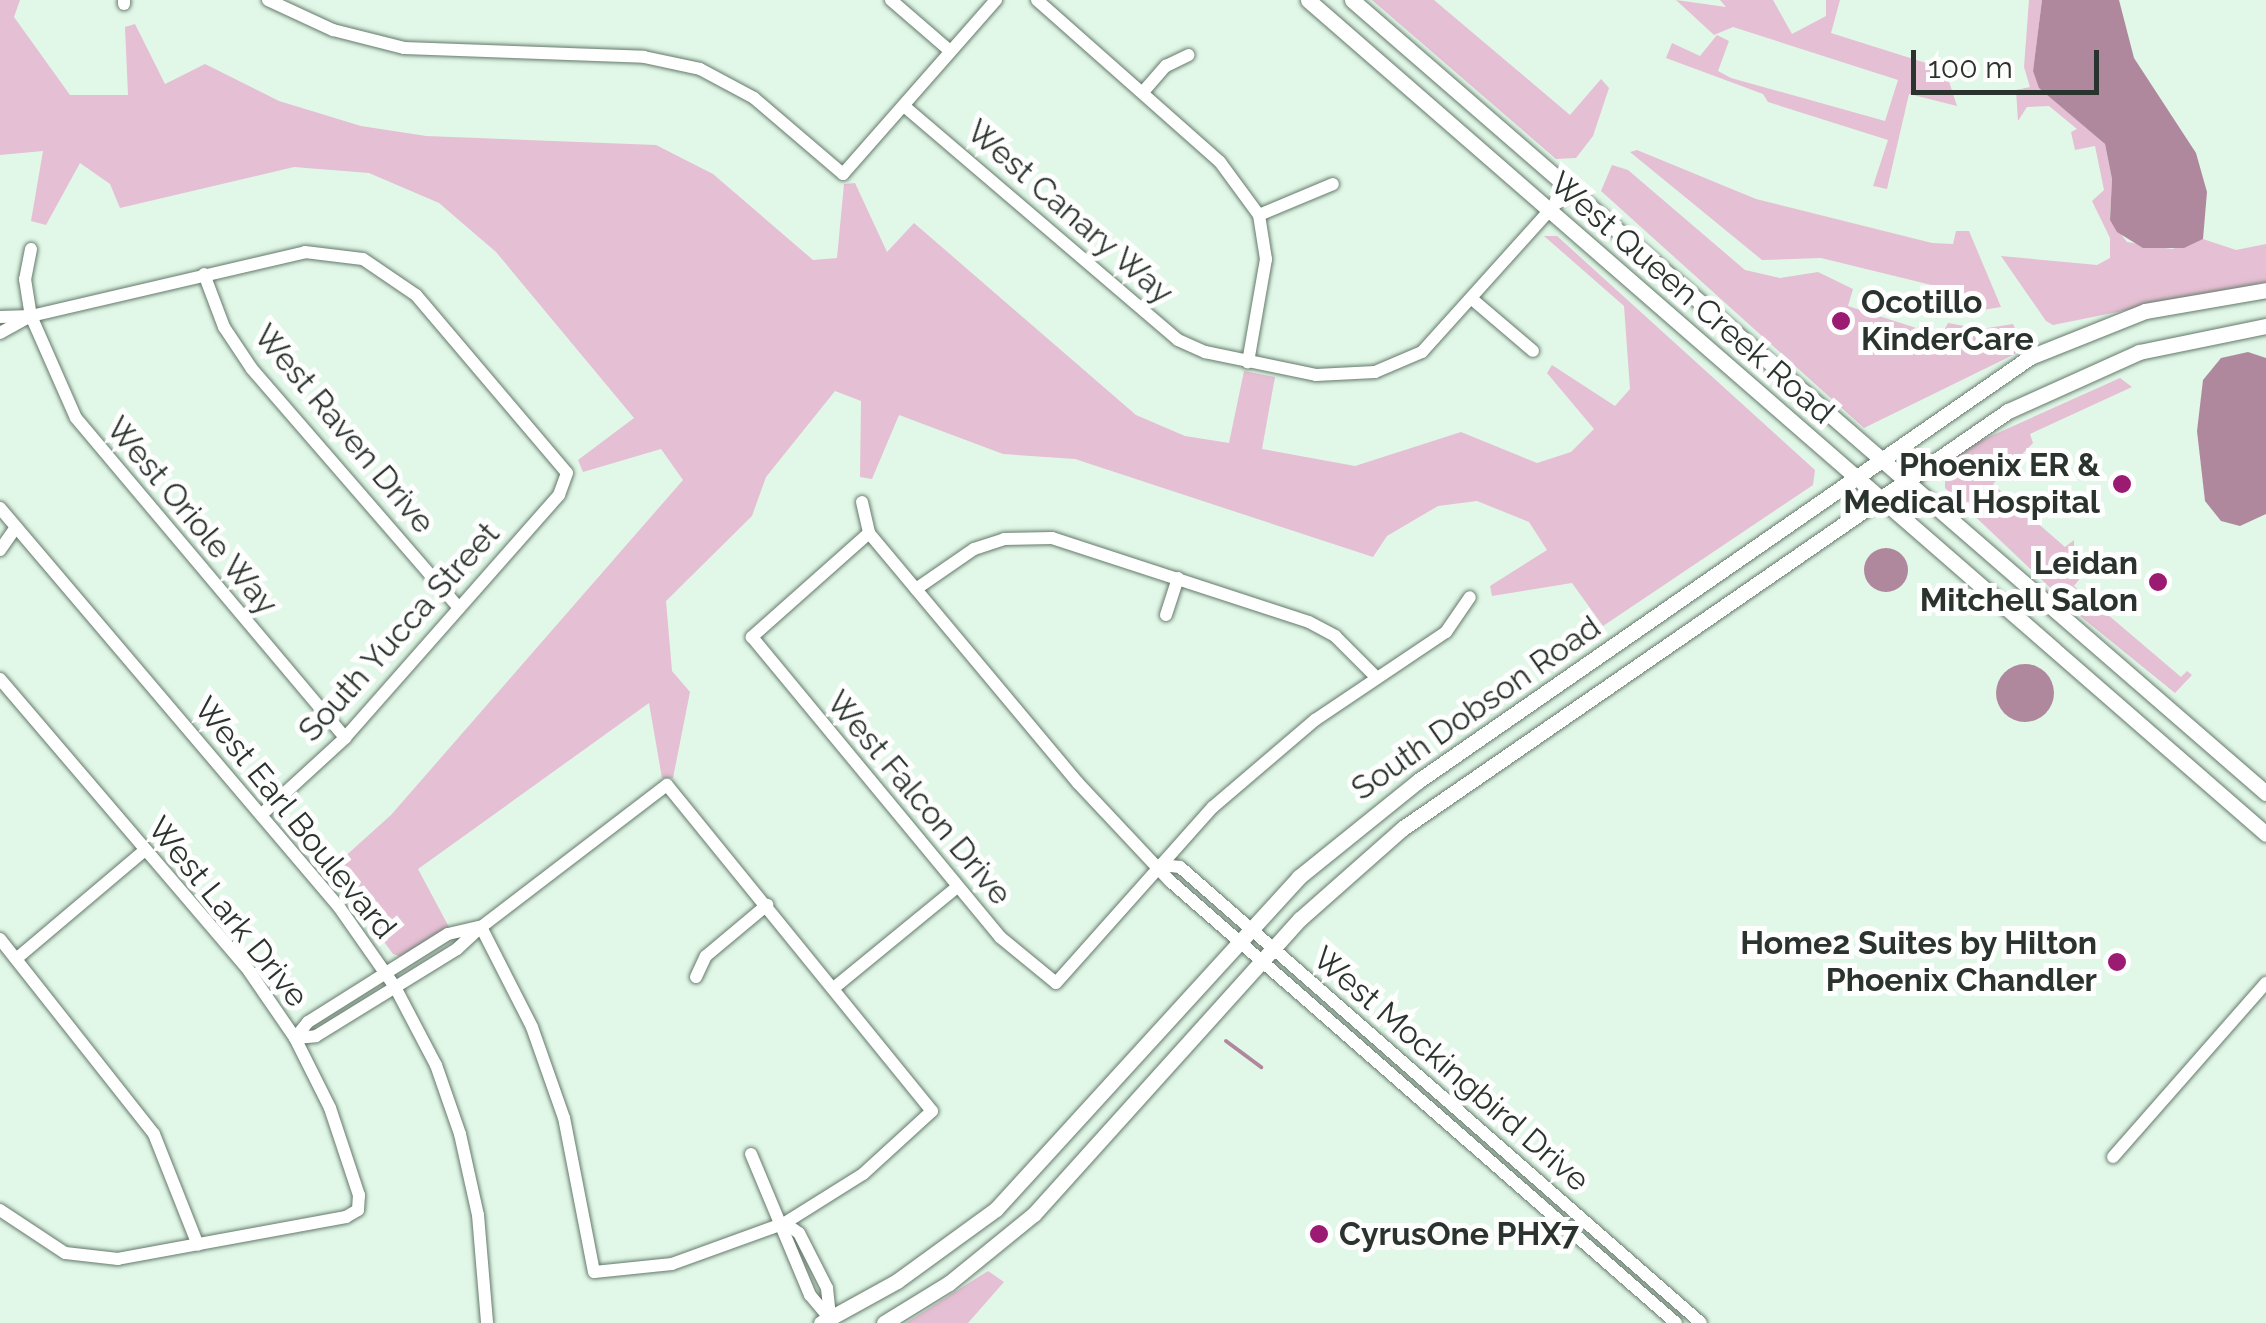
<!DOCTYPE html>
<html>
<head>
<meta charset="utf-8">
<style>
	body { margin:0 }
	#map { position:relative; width:2266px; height:1323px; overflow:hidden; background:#e1f8e8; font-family:Raleway,sans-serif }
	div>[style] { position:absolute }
	.green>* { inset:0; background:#e5bfd3 }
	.water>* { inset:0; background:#b0889d }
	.round { border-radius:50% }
	.stream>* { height:4px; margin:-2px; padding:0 2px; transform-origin:2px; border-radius:2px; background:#b0889d }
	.roads { filter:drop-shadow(0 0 2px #65796b) drop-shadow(0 0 2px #65796b) }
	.minor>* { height:12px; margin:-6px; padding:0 6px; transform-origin:6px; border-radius:6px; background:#fff }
	.major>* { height:15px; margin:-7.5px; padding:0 7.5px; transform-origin:7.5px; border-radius:7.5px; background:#fff }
	.dots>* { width:28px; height:28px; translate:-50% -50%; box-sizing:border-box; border:5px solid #fefefe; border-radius:50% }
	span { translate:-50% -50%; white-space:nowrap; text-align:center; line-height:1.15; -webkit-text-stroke:10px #fefefe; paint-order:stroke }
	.street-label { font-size:32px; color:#2a332d }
	.poi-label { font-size:32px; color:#2a332d; font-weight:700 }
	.left { translate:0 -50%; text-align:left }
	.right { translate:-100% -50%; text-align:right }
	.scale { position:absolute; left:1911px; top:50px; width:188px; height:45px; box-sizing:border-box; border:5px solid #2a332d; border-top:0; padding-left:12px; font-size:30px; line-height:35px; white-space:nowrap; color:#2a332d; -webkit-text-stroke:8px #fefefe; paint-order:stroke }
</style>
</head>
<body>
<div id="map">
	<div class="green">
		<div style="clip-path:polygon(0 0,20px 0,14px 17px,70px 95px,128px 95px,125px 27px,135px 24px,165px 84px,205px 64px,279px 101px,361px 126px,426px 136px,656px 145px,713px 174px,813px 260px,837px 258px,844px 184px,855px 183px,887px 252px,914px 223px,1136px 415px,1185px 436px,1229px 443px,1244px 371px,1275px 377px,1262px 449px,1355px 466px,1461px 432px,1537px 463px,1571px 452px,1594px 429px,1547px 373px,1552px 365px,1615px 406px,1630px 389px,1624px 306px,1544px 236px,1557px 236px,1815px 470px,1813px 485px,1603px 626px,1572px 583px,1492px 596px,1490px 586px,1547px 550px,1529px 522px,1477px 501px,1438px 506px,1387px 536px,1373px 557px,1075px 459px,1003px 454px,899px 415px,872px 479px,860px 477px,861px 401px,835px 391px,766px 477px,752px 516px,666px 601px,672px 671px,690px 692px,673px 778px,662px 778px,649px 703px,418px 869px,450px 929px,402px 957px,393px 954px,331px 869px,391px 815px,683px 480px,661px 449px,583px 472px,578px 460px,634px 418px,496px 252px,439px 203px,369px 173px,294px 167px,120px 208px,110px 184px,80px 163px,46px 225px,31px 221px,43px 151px,0 155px)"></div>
		<div style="clip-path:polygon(1372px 0,1434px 0,1570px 115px,1601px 79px,1609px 88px,1593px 136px,1576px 158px,1556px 159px)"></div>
		<div style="clip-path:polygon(1676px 0,1726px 7px,1720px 0,1773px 0,1792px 34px,1826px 16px,1826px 0,1840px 0,1831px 33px,1945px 69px,1957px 106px,1909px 94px,1887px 189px,1873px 186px,1888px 140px,1768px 102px,1763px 94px,1666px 58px,1672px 43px,1700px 56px,1717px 35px,1729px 41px,1718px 71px,1731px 78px,1885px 121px,1898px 80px,1733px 27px,1714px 35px)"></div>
		<div style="clip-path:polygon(2029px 0,2042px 0,2033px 71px,2040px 88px,2105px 144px,2112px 179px,2110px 220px,2127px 242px,2172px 249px,2203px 239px,2236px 250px,2266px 244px,2266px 282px,2053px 325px,2046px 321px,2001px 256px,2097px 265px,2110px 258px,2110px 238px,2092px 201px,2104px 190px,2095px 146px,2075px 150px,2071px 132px,2077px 129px,2049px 106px,2027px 107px,2018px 121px,2016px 90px,2030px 87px,2024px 67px)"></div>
		<div style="clip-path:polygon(1637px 150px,1756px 199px,1932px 243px,1953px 244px,1956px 231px,1969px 231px,2001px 307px,1970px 312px,1952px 307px,1956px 291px,1821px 258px,1762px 260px,1630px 152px)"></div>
		<div style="clip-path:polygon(1612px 165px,1628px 170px,1745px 270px,1780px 278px,1818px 272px,1853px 289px,1848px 306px,1941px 336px,1948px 323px,1981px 329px,2013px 324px,2020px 339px,2015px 354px,1864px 428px,1601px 191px)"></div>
		<div style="clip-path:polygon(2120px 378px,2132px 387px,2030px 434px,2033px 443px,1993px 484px,2065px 547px,2074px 540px,2074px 574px,2085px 572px,2074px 586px,2181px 677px,2187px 671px,2192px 675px,2175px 693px,2080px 616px,1945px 488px,1945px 464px,1971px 445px)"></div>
		<div style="clip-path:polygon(988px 1271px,1004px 1282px,968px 1323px,906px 1323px)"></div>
	</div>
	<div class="water">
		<div style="clip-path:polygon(2042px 0,2119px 0,2134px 58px,2196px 153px,2207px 192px,2203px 239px,2184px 248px,2143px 248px,2117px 232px,2110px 220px,2112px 179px,2105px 144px,2039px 88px,2033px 71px)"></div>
		<div style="clip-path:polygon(2248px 352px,2266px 358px,2266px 514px,2240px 526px,2221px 521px,2205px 501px,2197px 431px,2203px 380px,2221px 358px)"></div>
		<div class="round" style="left:1864px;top:548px;width:44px;height:44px"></div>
		<div class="round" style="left:1996px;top:664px;width:58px;height:58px"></div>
	</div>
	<div class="stream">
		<div style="left:1226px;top:1041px;width:44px;rotate:36.6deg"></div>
	</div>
	<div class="roads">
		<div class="minor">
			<div style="left:124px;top:0;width:4px;rotate:90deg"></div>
			<div style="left:268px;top:0;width:72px;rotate:24.8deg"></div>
			<div style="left:333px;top:30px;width:73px;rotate:14.2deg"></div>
			<div style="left:404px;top:48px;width:240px;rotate:2.1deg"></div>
			<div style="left:644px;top:57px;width:57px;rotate:12.1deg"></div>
			<div style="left:700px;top:69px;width:61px;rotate:28.2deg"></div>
			<div style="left:754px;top:98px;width:117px;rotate:40.5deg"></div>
			<div style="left:843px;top:174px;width:232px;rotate:-48.7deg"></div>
			<div style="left:891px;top:0;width:78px;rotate:40.8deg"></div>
			<div style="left:1037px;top:0;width:244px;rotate:41.5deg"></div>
			<div style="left:1220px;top:162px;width:66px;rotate:53.7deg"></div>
			<div style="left:1259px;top:215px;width:45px;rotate:81deg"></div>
			<div style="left:1266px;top:259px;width:105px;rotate:99.9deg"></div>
			<div style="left:1143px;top:92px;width:35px;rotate:-49deg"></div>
			<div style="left:1166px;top:66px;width:25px;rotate:-26deg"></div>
			<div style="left:904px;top:106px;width:360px;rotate:40.5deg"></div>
			<div style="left:1178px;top:340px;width:30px;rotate:24deg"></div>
			<div style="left:1205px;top:352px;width:113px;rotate:11.7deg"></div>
			<div style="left:1316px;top:375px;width:59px;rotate:-2.9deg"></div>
			<div style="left:1375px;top:372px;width:51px;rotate:-23.1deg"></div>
			<div style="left:1422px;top:352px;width:219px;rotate:-48deg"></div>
			<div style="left:1259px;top:215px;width:80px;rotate:-22.7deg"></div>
			<div style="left:31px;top:249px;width:31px;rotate:101deg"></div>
			<div style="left:25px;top:279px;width:37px;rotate:81deg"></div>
			<div style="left:31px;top:316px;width:111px;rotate:66.2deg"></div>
			<div style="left:76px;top:418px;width:418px;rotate:49.9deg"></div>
			<div style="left:204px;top:274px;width:57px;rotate:69.3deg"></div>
			<div style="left:224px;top:327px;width:50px;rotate:56.3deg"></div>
			<div style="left:252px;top:369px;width:316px;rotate:49.1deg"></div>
			<div style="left:1472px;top:299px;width:80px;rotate:40.4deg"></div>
			<div style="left:0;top:317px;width:31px;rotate:-2deg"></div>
			<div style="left:31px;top:316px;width:281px;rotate:-13.1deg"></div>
			<div style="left:305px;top:252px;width:58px;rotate:6.9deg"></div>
			<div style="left:363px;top:259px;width:64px;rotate:34.2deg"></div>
			<div style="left:416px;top:295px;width:233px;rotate:49.7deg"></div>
			<div style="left:567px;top:473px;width:23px;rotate:110deg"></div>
			<div style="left:559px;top:495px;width:324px;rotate:131.4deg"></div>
			<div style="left:345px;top:738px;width:114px;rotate:137.5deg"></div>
			<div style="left:0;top:333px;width:35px;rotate:-29deg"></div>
			<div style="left:862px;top:502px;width:32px;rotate:77deg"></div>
			<div style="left:869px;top:533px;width:326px;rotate:50.1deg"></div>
			<div style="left:1078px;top:783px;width:134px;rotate:46.8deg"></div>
			<div style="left:1170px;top:881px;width:672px;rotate:41.14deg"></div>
			<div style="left:0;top:508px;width:524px;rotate:49.65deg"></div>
			<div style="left:339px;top:907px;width:98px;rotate:55deg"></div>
			<div style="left:395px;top:987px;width:88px;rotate:62.3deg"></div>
			<div style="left:436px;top:1065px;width:73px;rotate:70.8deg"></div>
			<div style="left:460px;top:1134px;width:83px;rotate:77.5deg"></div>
			<div style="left:478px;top:1215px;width:108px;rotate:85.2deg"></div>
			<div style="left:869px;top:533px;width:157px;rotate:138.4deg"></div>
			<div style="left:752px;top:637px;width:389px;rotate:50.4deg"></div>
			<div style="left:1000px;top:937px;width:72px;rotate:39.4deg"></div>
			<div style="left:1056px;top:983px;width:236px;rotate:-48.3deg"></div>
			<div style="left:1213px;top:807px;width:134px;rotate:-40.5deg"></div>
			<div style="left:1315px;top:720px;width:158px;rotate:-33.9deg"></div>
			<div style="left:1446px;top:632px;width:42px;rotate:-55.6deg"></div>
			<div style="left:0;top:550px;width:28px;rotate:-55deg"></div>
			<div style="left:916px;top:589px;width:70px;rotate:-34.6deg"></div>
			<div style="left:974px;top:549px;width:32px;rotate:-18deg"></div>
			<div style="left:1004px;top:539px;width:48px;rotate:-1.2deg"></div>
			<div style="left:1052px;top:538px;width:270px;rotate:18.1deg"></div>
			<div style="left:1309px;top:622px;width:30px;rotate:28deg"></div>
			<div style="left:1335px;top:636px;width:59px;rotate:45deg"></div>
			<div style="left:1166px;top:615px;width:39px;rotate:-72deg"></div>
			<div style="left:0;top:679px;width:384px;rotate:49.5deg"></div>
			<div style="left:249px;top:971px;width:81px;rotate:55.5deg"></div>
			<div style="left:295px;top:1038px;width:78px;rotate:63.4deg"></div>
			<div style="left:330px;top:1108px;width:92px;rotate:71.6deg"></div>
			<div style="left:359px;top:1195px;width:15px;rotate:94deg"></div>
			<div style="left:358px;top:1210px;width:14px;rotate:150deg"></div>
			<div style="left:346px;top:1217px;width:232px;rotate:169.6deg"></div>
			<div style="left:118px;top:1259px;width:53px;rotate:-173.5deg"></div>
			<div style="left:65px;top:1253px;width:78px;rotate:-146.5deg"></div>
			<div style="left:1161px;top:865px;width:19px;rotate:6deg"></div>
			<div style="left:1180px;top:867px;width:692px;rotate:41.19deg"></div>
			<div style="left:0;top:939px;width:248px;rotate:51.7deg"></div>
			<div style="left:154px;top:1134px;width:119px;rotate:68.4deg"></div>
			<div style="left:16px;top:959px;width:167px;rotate:-40.2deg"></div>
			<div style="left:696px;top:977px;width:23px;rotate:-65deg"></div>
			<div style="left:706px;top:956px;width:80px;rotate:-39.9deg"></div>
			<div style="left:835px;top:987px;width:158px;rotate:-39.3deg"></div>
			<div style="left:295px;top:1038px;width:21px;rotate:-5deg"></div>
			<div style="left:316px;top:1036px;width:166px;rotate:-31.7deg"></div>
			<div style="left:457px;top:949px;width:33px;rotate:-43deg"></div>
			<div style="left:481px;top:927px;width:234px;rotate:-37.4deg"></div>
			<div style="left:667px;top:785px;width:420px;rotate:50.9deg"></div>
			<div style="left:932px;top:1111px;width:93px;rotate:137.6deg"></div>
			<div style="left:863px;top:1174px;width:92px;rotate:147.9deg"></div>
			<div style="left:785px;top:1223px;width:120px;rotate:160.1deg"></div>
			<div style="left:672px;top:1264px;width:78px;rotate:174.1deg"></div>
			<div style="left:594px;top:1272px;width:157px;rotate:-101deg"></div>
			<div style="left:564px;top:1118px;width:96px;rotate:-109.4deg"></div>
			<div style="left:532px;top:1027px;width:112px;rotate:-117deg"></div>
			<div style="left:295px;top:1038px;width:21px;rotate:-51deg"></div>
			<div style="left:308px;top:1022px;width:165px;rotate:-32.2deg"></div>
			<div style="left:448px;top:934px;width:32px;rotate:-13deg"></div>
			<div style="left:751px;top:1154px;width:153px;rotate:67.3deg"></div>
			<div style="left:810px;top:1295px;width:31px;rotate:50deg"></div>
			<div style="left:2113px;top:1157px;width:232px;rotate:-48.7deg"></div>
			<div style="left:785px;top:1223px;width:17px;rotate:36deg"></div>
			<div style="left:799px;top:1233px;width:62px;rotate:63deg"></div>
			<div style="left:827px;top:1288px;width:28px;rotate:84deg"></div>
		</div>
		<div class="major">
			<div style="left:1308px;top:0;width:1270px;rotate:41.04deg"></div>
			<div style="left:1352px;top:0;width:1210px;rotate:40.95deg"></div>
			<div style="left:821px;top:1323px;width:87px;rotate:-28.9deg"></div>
			<div style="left:897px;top:1281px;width:122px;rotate:-36deg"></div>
			<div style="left:996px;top:1209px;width:449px;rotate:-47.6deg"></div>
			<div style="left:1299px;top:877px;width:153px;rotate:-38.9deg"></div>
			<div style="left:1418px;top:781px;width:745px;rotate:-34.71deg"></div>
			<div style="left:2030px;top:357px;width:124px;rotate:-21.8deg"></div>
			<div style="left:2145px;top:311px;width:123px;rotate:-9.8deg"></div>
			<div style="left:884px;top:1323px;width:76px;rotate:-31.6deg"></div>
			<div style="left:949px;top:1283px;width:109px;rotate:-39.1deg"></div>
			<div style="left:1034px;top:1214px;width:397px;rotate:-48deg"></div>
			<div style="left:1300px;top:919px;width:137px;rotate:-41.5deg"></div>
			<div style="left:1403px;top:828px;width:735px;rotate:-34.58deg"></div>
			<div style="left:2008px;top:411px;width:144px;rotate:-24.2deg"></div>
			<div style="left:2139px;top:352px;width:130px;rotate:-11.6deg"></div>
		</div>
	</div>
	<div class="dots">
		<div style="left:1841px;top:321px;background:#9a1b71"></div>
		<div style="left:2122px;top:484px;background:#9a1b71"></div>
		<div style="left:2158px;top:582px;background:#9a1b71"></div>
		<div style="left:2117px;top:962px;background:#9a1b71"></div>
		<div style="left:1319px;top:1234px;background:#9a1b71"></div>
	</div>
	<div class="street-label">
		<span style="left:1070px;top:212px;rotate:41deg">West Canary Way</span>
		<span style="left:1692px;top:298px;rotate:41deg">West Queen Creek Road</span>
		<span style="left:344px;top:429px;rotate:50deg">West Raven Drive</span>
		<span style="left:192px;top:516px;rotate:50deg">West Oriole Way</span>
		<span style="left:399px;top:632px;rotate:-48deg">South Yucca Street</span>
		<span style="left:1476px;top:708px;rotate:-35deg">South Dobson Road</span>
		<span style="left:919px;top:798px;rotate:50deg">West Falcon Drive</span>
		<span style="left:295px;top:818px;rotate:51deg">West Earl Boulevard</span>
		<span style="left:228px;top:912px;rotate:51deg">West Lark Drive</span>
		<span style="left:1451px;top:1069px;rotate:41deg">West Mockingbird Drive</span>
	</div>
	<div class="poi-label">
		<span class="left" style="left:1861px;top:321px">Ocotillo<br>KinderCare</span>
		<span class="right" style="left:2100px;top:484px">Phoenix ER &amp;<br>Medical Hospital</span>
		<span class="right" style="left:2138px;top:582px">Leidan<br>Mitchell Salon</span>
		<span class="right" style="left:2097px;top:962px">Home2 Suites by Hilton<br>Phoenix Chandler</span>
		<span class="left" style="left:1339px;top:1234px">CyrusOne PHX7</span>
	</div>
	<div class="scale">100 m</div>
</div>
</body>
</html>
